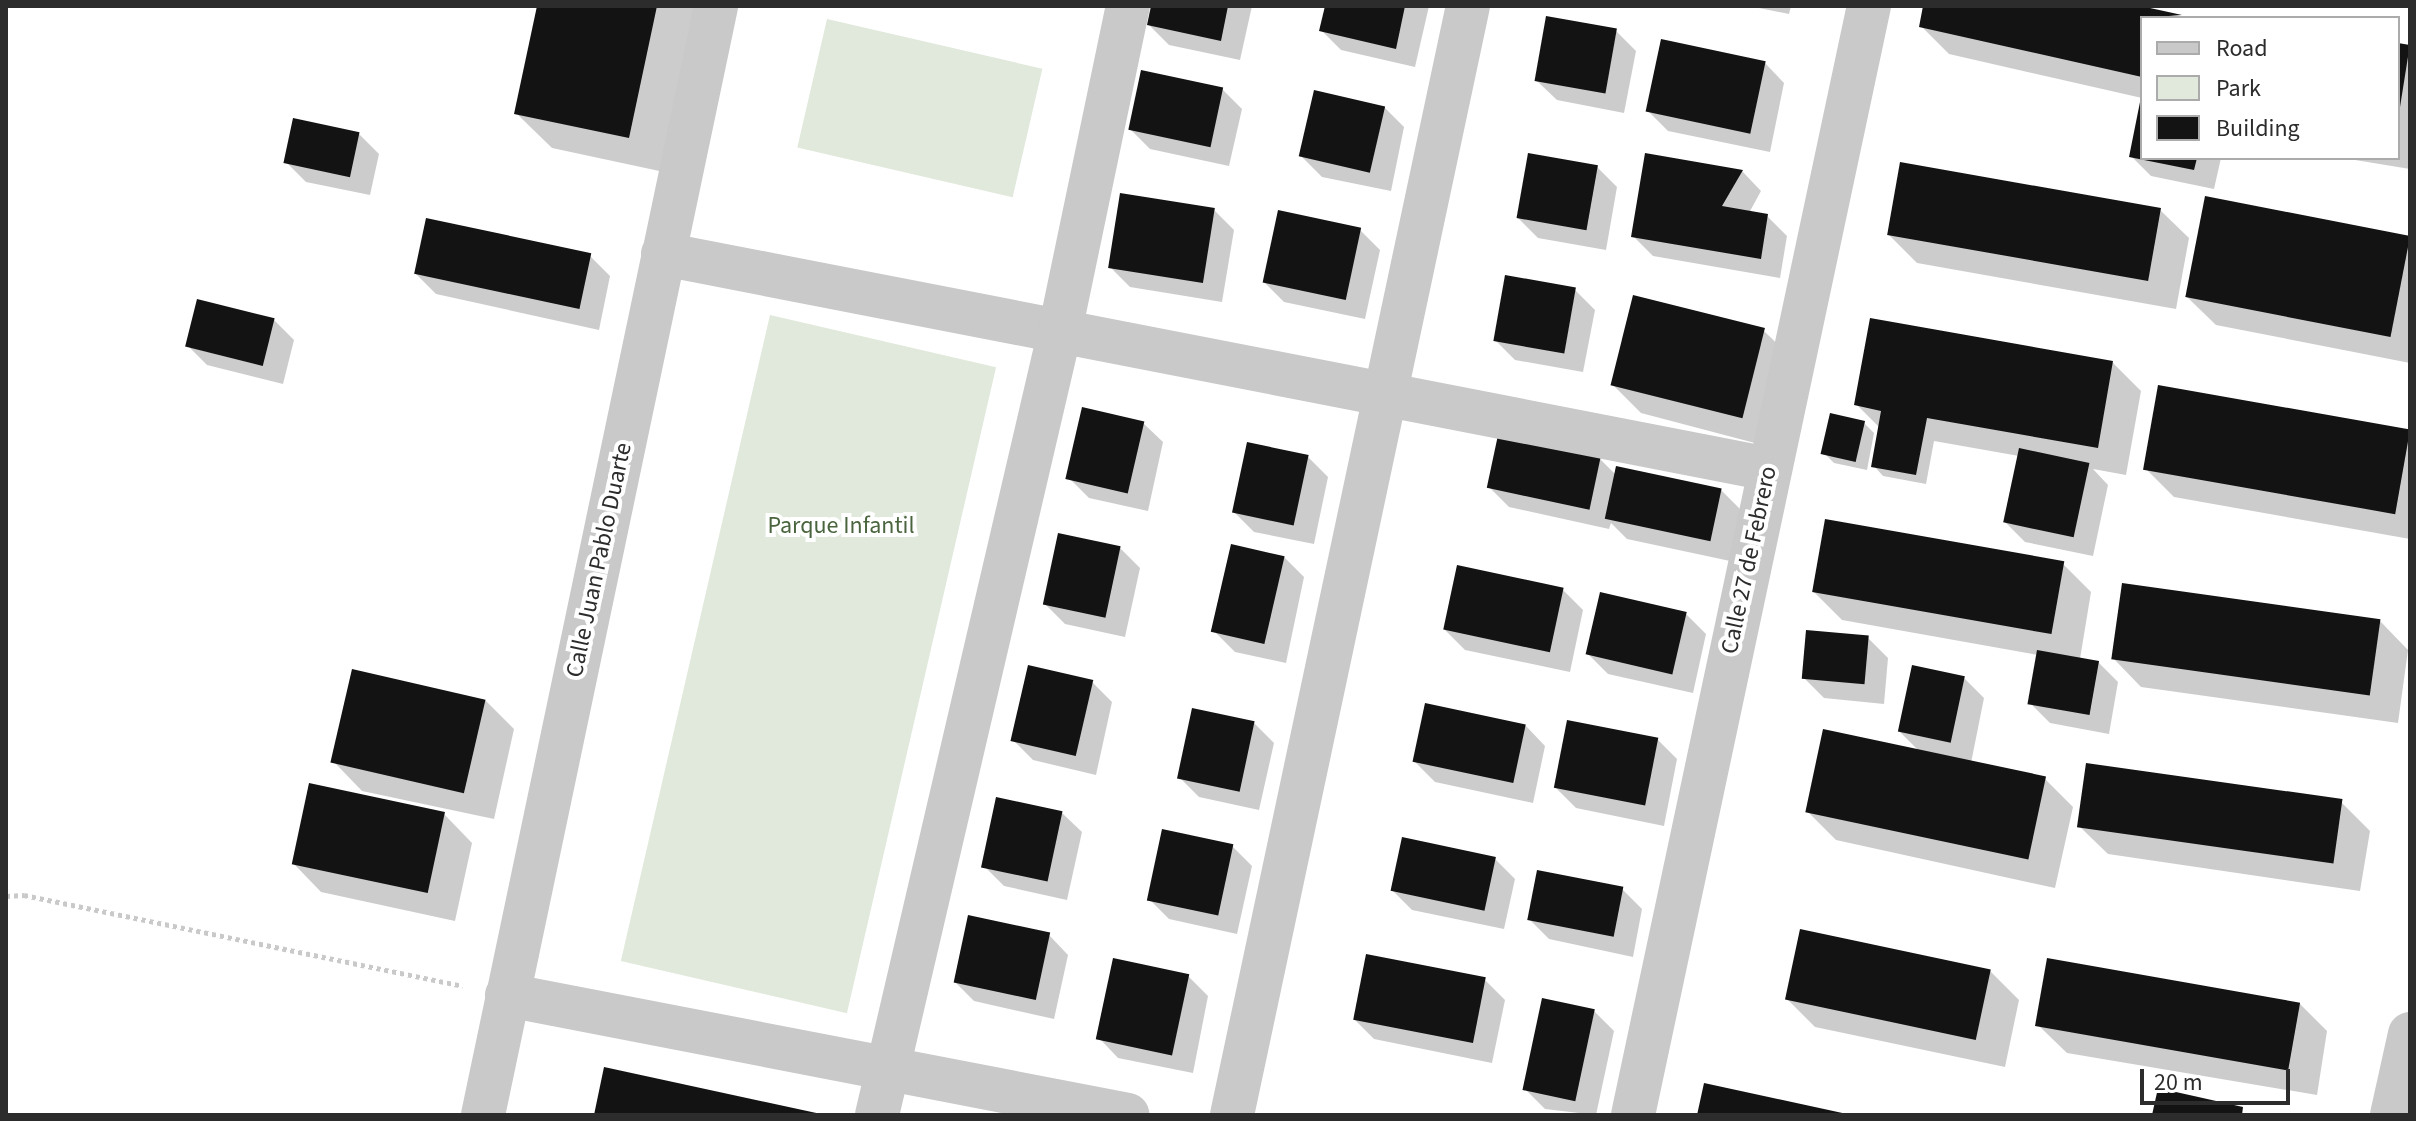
<!DOCTYPE html>
<html>
<head>
<meta charset="utf-8">
<style>
	body { margin:0 }
	#map { position:relative; width:2416px; height:1121px; overflow:hidden; background:#fff; font-family:"Source Sans 3",sans-serif }
	div>[style] { position:absolute }
	.green>* { inset:0; background:#e0e9db; transform-origin:0 0 }
	.shadow>* { inset:0; background:#0003 }
	.building>* { inset:0; background:#131313; transform-origin:0 0 }
	.path>* { height:5px; margin-top:-2.5px; transform-origin:0; background:repeating-linear-gradient(90deg,#c9c9c9 0 4px,transparent 0 8px) }
	.minor>* { height:44px; margin:-22px; padding:0 22px; transform-origin:22px; border-radius:22px; background:#c9c9c9 }
	span { translate:-50% -50%; white-space:nowrap; text-align:center; line-height:1.15; -webkit-text-stroke:8px #fff; paint-order:stroke }
	.park-label { font-size:24px; color:#4a643e }
	.street-label { font-size:24px; color:#2c2c2c }
	.frame { position:absolute; inset:0; border:8px solid #2c2c2c; pointer-events:none }
	.legend { position:absolute; left:2140px; top:16px; width:260px; height:144px; box-sizing:border-box; background:#fff; border:2px solid #ababab; margin:0; padding:10px 14px; list-style:none; font-size:24px; color:#2c2c2c }
	.legend li { display:flex; align-items:center; gap:16px; height:40px }
	.legend b { width:40px; border:2px solid #ababab }
	.scale { position:absolute; left:2140px; top:1069px; width:150px; height:36px; box-sizing:border-box; border:4px solid #2c2c2c; border-top:0; padding-left:10px; font-size:24px; line-height:28px; white-space:nowrap; color:#2c2c2c; -webkit-text-stroke:6px #fff; paint-order:stroke }
</style>
</head>
<body>
<div id="map">
	<div class="green">
		<div style="left:827px;top:19px;width:221px;height:132px;rotate:13deg"></div>
		<div style="left:770px;top:315px;width:232px;height:663px;rotate:13deg"></div>
	</div>
	<div class="shadow">
		<div style="clip-path:polygon(539px 6px,699px 6px,664px 172px,552px 148px,516px 113px)"></div>
		<div style="clip-path:polygon(1153px 6px,1252px 6px,1240px 60px,1169px 45px,1149px 25px)"></div>
		<div style="clip-path:polygon(1327px 6px,1429px 6px,1415px 67px,1341px 50px,1321px 30px)"></div>
		<div style="clip-path:polygon(1749px 6px,1791px 6px,1789px 14px)"></div>
		<div style="clip-path:polygon(1925px 6px,2131px 6px,2182px 18px,2142px 18px,2142px 98px,1949px 54px,1921px 26px)"></div>
		<div style="clip-path:polygon(1616px 31px,1636px 51px,1624px 113px,1557px 100px,1537px 81px)"></div>
		<div style="clip-path:polygon(2398px 45px,2410px 47px,2410px 169px,2343px 158px,2398px 158px)"></div>
		<div style="clip-path:polygon(1765px 63px,1784px 83px,1770px 152px,1668px 131px,1648px 111px)"></div>
		<div style="clip-path:polygon(1222px 89px,1242px 109px,1229px 166px,1150px 149px,1130px 129px)"></div>
		<div style="clip-path:polygon(2142px 100px,2142px 158px,2221px 158px,2214px 189px,2151px 176px,2131px 156px)"></div>
		<div style="clip-path:polygon(1384px 107px,1404px 127px,1391px 191px,1322px 177px,1302px 157px)"></div>
		<div style="clip-path:polygon(359px 134px,379px 154px,370px 195px,306px 182px,286px 162px)"></div>
		<div style="clip-path:polygon(1597px 167px,1617px 187px,1606px 250px,1538px 238px,1518px 218px)"></div>
		<div style="clip-path:polygon(1742px 171px,1761px 191px,1749px 213px,1767px 216px,1787px 236px,1780px 278px,1653px 256px,1633px 236px)"></div>
		<div style="clip-path:polygon(1214px 210px,1234px 230px,1222px 302px,1130px 287px,1110px 267px)"></div>
		<div style="clip-path:polygon(2160px 210px,2189px 238px,2176px 309px,1917px 263px,1889px 235px)"></div>
		<div style="clip-path:polygon(1360px 230px,1380px 250px,1365px 319px,1284px 302px,1264px 282px)"></div>
		<div style="clip-path:polygon(2410px 239px,2410px 363px,2216px 325px,2187px 297px)"></div>
		<div style="clip-path:polygon(590px 256px,610px 276px,599px 330px,436px 294px,416px 274px)"></div>
		<div style="clip-path:polygon(1575px 290px,1595px 310px,1583px 372px,1515px 360px,1495px 340px)"></div>
		<div style="clip-path:polygon(274px 320px,294px 340px,283px 384px,207px 365px,187px 345px)"></div>
		<div style="clip-path:polygon(1764px 331px,1793px 359px,1770px 447px,1641px 413px,1613px 385px)"></div>
		<div style="clip-path:polygon(2112px 362px,2141px 391px,2126px 475px,2093px 469px,2108px 485px,2093px 556px,2025px 542px,2005px 522px,2019px 456px,1934px 441px,1926px 484px,1883px 476px,1874px 466px,1880px 428px,1856px 404px)"></div>
		<div style="clip-path:polygon(1143px 423px,1163px 442px,1148px 511px,1089px 498px,1069px 478px)"></div>
		<div style="clip-path:polygon(1864px 423px,1874px 433px,1867px 470px,1834px 463px,1824px 453px)"></div>
		<div style="clip-path:polygon(2410px 430px,2410px 539px,2174px 497px,2146px 469px)"></div>
		<div style="clip-path:polygon(1308px 457px,1328px 477px,1314px 544px,1254px 532px,1234px 512px)"></div>
		<div style="clip-path:polygon(1600px 459px,1616px 475px,1721px 490px,1741px 510px,1730px 561px,1627px 539px,1611px 523px,1609px 529px,1509px 507px,1489px 487px)"></div>
		<div style="clip-path:polygon(1120px 548px,1140px 568px,1125px 637px,1065px 624px,1045px 604px)"></div>
		<div style="clip-path:polygon(1284px 557px,1304px 577px,1286px 663px,1235px 652px,1215px 632px)"></div>
		<div style="clip-path:polygon(2063px 564px,2091px 592px,2080px 659px,2098px 662px,2118px 682px,2109px 734px,2050px 723px,2030px 703px,2038px 655px,1842px 620px,1814px 592px)"></div>
		<div style="clip-path:polygon(1563px 590px,1583px 610px,1570px 672px,1465px 650px,1445px 630px)"></div>
		<div style="clip-path:polygon(1686px 614px,1706px 634px,1693px 693px,1608px 674px,1588px 654px)"></div>
		<div style="clip-path:polygon(2380px 621px,2408px 650px,2398px 723px,2141px 687px,2113px 658px)"></div>
		<div style="clip-path:polygon(1868px 638px,1888px 658px,1884px 704px,1824px 698px,1804px 678px)"></div>
		<div style="clip-path:polygon(1964px 678px,1984px 698px,1971px 763px,2045px 779px,2073px 807px,2055px 888px,1836px 840px,1808px 812px,1920px 752px,1900px 732px)"></div>
		<div style="clip-path:polygon(1092px 682px,1112px 702px,1096px 775px,1033px 760px,1013px 740px)"></div>
		<div style="clip-path:polygon(485px 700px,514px 729px,494px 819px,362px 791px,334px 762px)"></div>
		<div style="clip-path:polygon(1254px 723px,1274px 743px,1259px 810px,1199px 797px,1179px 777px)"></div>
		<div style="clip-path:polygon(1526px 726px,1545px 746px,1533px 803px,1435px 782px,1415px 762px)"></div>
		<div style="clip-path:polygon(1657px 739px,1677px 759px,1664px 826px,1576px 808px,1556px 788px)"></div>
		<div style="clip-path:polygon(2341px 802px,2370px 831px,2360px 891px,2108px 854px,2079px 826px)"></div>
		<div style="clip-path:polygon(1062px 813px,1082px 832px,1067px 900px,1004px 886px,984px 866px)"></div>
		<div style="clip-path:polygon(444px 814px,472px 843px,455px 921px,321px 892px,293px 863px)"></div>
		<div style="clip-path:polygon(1232px 846px,1252px 866px,1237px 934px,1169px 919px,1149px 899px)"></div>
		<div style="clip-path:polygon(1495px 859px,1515px 879px,1504px 929px,1412px 910px,1392px 890px)"></div>
		<div style="clip-path:polygon(1622px 889px,1642px 909px,1633px 957px,1549px 939px,1529px 919px)"></div>
		<div style="clip-path:polygon(1049px 935px,1068px 955px,1054px 1019px,974px 1001px,954px 981px)"></div>
		<div style="clip-path:polygon(1990px 971px,2019px 1000px,2005px 1067px,1815px 1027px,1787px 999px)"></div>
		<div style="clip-path:polygon(1188px 976px,1208px 996px,1193px 1073px,1118px 1058px,1099px 1038px)"></div>
		<div style="clip-path:polygon(1485px 980px,1505px 1000px,1492px 1063px,1374px 1039px,1354px 1019px)"></div>
		<div style="clip-path:polygon(2299px 1003px,2327px 1031px,2317px 1095px,2067px 1053px,2038px 1025px)"></div>
		<div style="clip-path:polygon(1594px 1011px,1614px 1031px,1596px 1115px,1545px 1109px,1525px 1089px)"></div>
	</div>
	<div class="building">
		<div style="clip-path:polygon(537px 6px,657px 6px,629px 138px,514px 114px)"></div>
		<div style="clip-path:polygon(1151px 6px,1228px 6px,1221px 41px,1147px 25px)"></div>
		<div style="clip-path:polygon(1325px 6px,1405px 6px,1396px 49px,1319px 31px)"></div>
		<div style="clip-path:polygon(1923px 6px,2141px 6px,2182px 15px,2142px 18px,2142px 77px,1919px 27px)"></div>
		<div style="left:1546px;top:16px;width:72px;height:66px;rotate:10deg"></div>
		<div style="left:1661px;top:39px;width:107px;height:74px;rotate:12deg"></div>
		<div style="left:2398px;top:43px;width:12px;height:102px;rotate:9deg"></div>
		<div style="left:1141px;top:70px;width:84px;height:61px;rotate:12deg"></div>
		<div style="left:1314px;top:90px;width:73px;height:68px;rotate:13deg"></div>
		<div style="clip-path:polygon(2141px 97px,2142px 158px,2197px 158px,2194px 170px,2129px 157px)"></div>
		<div style="left:293px;top:118px;width:68px;height:46px;rotate:12deg"></div>
		<div style="left:1528px;top:153px;width:71px;height:66px;rotate:10deg"></div>
		<div style="clip-path:polygon(1645px 153px,1743px 170px,1722px 206px,1768px 214px,1761px 259px,1631px 237px)"></div>
		<div style="left:1900px;top:162px;width:265px;height:74px;rotate:10deg"></div>
		<div style="left:1120px;top:193px;width:96px;height:76px;rotate:9deg"></div>
		<div style="left:2205px;top:196px;width:209px;height:103px;rotate:11deg"></div>
		<div style="left:1278px;top:210px;width:85px;height:74px;rotate:12deg"></div>
		<div style="left:426px;top:218px;width:169px;height:57px;rotate:12deg"></div>
		<div style="left:1505px;top:275px;width:72px;height:67px;rotate:10deg"></div>
		<div style="left:1633px;top:295px;width:136px;height:93px;rotate:14deg"></div>
		<div style="left:197px;top:299px;width:80px;height:49px;rotate:14deg"></div>
		<div style="clip-path:polygon(1870px 318px,2113px 361px,2098px 448px,1927px 418px,1916px 475px,1871px 467px,1881px 411px,1854px 405px)"></div>
		<div style="left:2158px;top:385px;width:256px;height:86px;rotate:10deg"></div>
		<div style="left:1082px;top:407px;width:64px;height:74px;rotate:13deg"></div>
		<div style="left:1830px;top:413px;width:36px;height:42px;rotate:13deg"></div>
		<div style="left:1498px;top:435px;width:105px;height:54px;rotate:12deg"></div>
		<div style="left:1247px;top:442px;width:63px;height:72px;rotate:12deg"></div>
		<div style="left:2019px;top:448px;width:72px;height:76px;rotate:12deg"></div>
		<div style="left:1616px;top:466px;width:108px;height:54px;rotate:12deg"></div>
		<div style="left:1825px;top:519px;width:243px;height:74px;rotate:10deg"></div>
		<div style="left:1058px;top:533px;width:64px;height:73px;rotate:12deg"></div>
		<div style="left:1231px;top:544px;width:55px;height:90px;rotate:13deg"></div>
		<div style="left:1457px;top:565px;width:109px;height:66px;rotate:12deg"></div>
		<div style="left:2122px;top:583px;width:261px;height:77px;rotate:8deg"></div>
		<div style="left:1600px;top:592px;width:89px;height:64px;rotate:13deg"></div>
		<div style="left:1806px;top:630px;width:63px;height:49px;rotate:5deg"></div>
		<div style="left:2037px;top:650px;width:63px;height:55px;rotate:10deg"></div>
		<div style="left:1028px;top:665px;width:67px;height:78px;rotate:13deg"></div>
		<div style="left:1912px;top:665px;width:54px;height:68px;rotate:12deg"></div>
		<div style="left:352px;top:669px;width:137px;height:96px;rotate:13deg"></div>
		<div style="left:1425px;top:703px;width:103px;height:60px;rotate:12deg"></div>
		<div style="left:1192px;top:708px;width:64px;height:72px;rotate:12deg"></div>
		<div style="left:1567px;top:720px;width:93px;height:69px;rotate:11deg"></div>
		<div style="left:1823px;top:729px;width:228px;height:85px;rotate:12deg"></div>
		<div style="left:2086px;top:763px;width:259px;height:65px;rotate:8deg"></div>
		<div style="left:309px;top:783px;width:139px;height:83px;rotate:12deg"></div>
		<div style="left:996px;top:797px;width:68px;height:72px;rotate:12deg"></div>
		<div style="left:1162px;top:829px;width:73px;height:73px;rotate:12deg"></div>
		<div style="left:1402px;top:837px;width:96px;height:55px;rotate:12deg"></div>
		<div style="left:1537px;top:870px;width:88px;height:51px;rotate:11deg"></div>
		<div style="left:968px;top:915px;width:84px;height:69px;rotate:12deg"></div>
		<div style="left:1800px;top:929px;width:195px;height:72px;rotate:12deg"></div>
		<div style="left:1366px;top:954px;width:122px;height:67px;rotate:11deg"></div>
		<div style="left:1113px;top:958px;width:78px;height:83px;rotate:12deg"></div>
		<div style="left:2047px;top:958px;width:257px;height:69px;rotate:10deg"></div>
		<div style="left:1542px;top:998px;width:54px;height:94px;rotate:12deg"></div>
		<div style="clip-path:polygon(604px 1067px,821px 1114px,821px 1115px,594px 1115px)"></div>
		<div style="clip-path:polygon(1704px 1083px,1847px 1114px,1847px 1115px,1697px 1115px)"></div>
		<div style="clip-path:polygon(2158px 1088px,2243px 1107px,2242px 1115px,2152px 1115px)"></div>
	</div>
	<div class="path">
		<div style="left:6px;top:896px;width:18px;rotate:-3deg"></div>
		<div style="left:24px;top:895px;width:448px;rotate:11.7deg"></div>
	</div>
	<div class="minor">
		<div style="left:663px;top:254px;width:1127px;rotate:11deg"></div>
		<div style="left:507px;top:995px;width:632px;rotate:10.94deg"></div>
		<div style="left:483px;top:1115px;width:1133px;rotate:-78.13deg"></div>
		<div style="left:877px;top:1115px;width:805px;rotate:-76.86deg"></div>
		<div style="left:1060px;top:331px;width:332px;rotate:-78.2deg"></div>
		<div style="left:1232px;top:1115px;width:1134px;rotate:-77.99deg"></div>
		<div style="left:1633px;top:1115px;width:1134px;rotate:-77.99deg"></div>
		<div style="left:2392px;top:1115px;width:83px;rotate:-77.5deg"></div>
	</div>
	<div class="park-label">
		<span style="left:841px;top:526px">Parque Infantil</span>
	</div>
	<div class="street-label">
		<span style="left:599px;top:560px;rotate:-78deg">Calle Juan Pablo Duarte</span>
		<span style="left:1749px;top:560px;rotate:-78deg">Calle 27 de Febrero</span>
	</div>
	<div class="frame"></div>
	<ul class="legend">
	<li><b style="height:10px;background:#c9c9c9"></b>Road</li>
	<li><b style="height:22px;background:#e0e9db"></b>Park</li>
	<li><b style="height:22px;background:#131313"></b>Building</li>
	</ul>
	<div class="scale">20 m</div>
</div>
</body>
</html>
